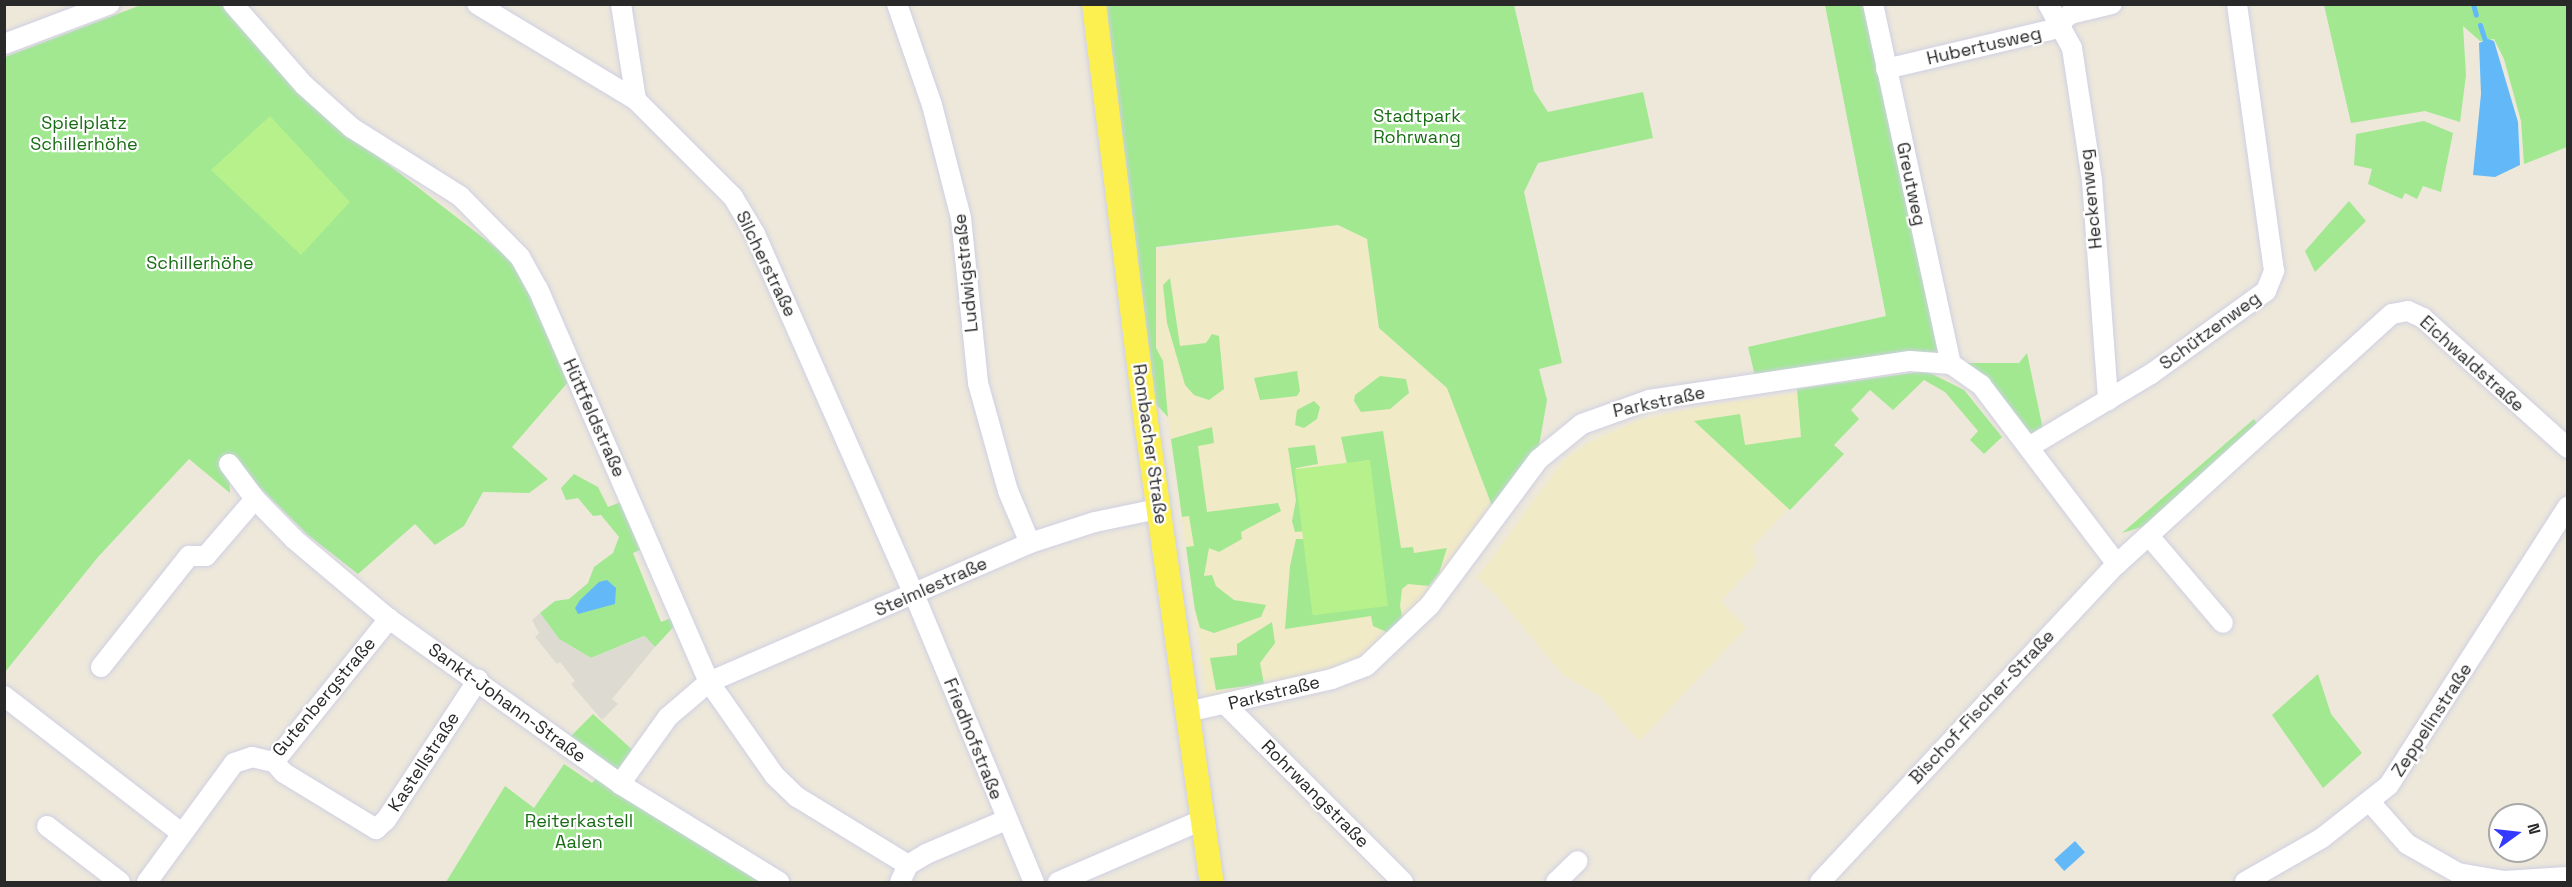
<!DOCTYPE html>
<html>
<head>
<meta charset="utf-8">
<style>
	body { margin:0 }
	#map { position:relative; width:2572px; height:887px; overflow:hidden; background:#ede8da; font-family:"Space Grotesk",sans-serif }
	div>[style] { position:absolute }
	.education>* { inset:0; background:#f0eac7 }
	.green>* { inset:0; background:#a1e891 }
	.pitch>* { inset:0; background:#b6f18c; transform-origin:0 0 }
	.plaza>* { inset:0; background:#dddad1 }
	.water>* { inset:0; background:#63b9f8; transform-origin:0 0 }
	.stream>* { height:5px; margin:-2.5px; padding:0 2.5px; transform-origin:2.5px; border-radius:2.5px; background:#63b9f8 }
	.roads { filter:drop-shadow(0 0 2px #cfcfe4) drop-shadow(0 0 2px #cfcfe4) }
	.minor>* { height:20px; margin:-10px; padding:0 10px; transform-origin:10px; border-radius:10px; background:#fff }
	.major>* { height:24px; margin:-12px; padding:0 12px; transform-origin:12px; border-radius:12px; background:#fcf050 }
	span { translate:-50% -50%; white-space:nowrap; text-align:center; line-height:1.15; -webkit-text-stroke:4.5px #fff; paint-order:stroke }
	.street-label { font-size:18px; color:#292929 }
	.park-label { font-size:18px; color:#186c14 }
	.frame { position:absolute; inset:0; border:6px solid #292929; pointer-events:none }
	.north { position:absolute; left:2488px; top:803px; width:60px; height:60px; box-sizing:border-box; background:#fff; border:2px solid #a9a9a9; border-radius:50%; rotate:75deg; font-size:16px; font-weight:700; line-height:24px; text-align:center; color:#292929 }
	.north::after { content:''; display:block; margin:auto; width:21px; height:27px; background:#353aff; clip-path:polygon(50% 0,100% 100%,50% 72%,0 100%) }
</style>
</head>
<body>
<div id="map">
	<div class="education">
		<div style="clip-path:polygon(1338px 225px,1367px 239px,1379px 328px,1447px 388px,1492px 506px,1443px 577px,1369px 660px,1207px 699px,1168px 417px,1155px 403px,1138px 252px)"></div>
		<div style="clip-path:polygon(1818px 390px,1824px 471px,1752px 547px,1757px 562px,1721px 601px,1746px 628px,1639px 741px,1600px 696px,1563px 675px,1496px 595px,1477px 578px,1562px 462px,1587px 443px,1640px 420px,1704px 406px)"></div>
	</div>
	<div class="green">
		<div style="clip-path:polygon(141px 5px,224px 5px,345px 131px,517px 264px,569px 381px,512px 447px,548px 479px,529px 493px,483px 492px,464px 526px,435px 545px,415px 524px,358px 574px,308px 535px,246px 474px,229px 465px,230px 493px,189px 459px,98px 557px,5px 672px,5px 57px)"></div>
		<div style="clip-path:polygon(1102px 5px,1514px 5px,1534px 91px,1548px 112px,1643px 92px,1653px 138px,1538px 163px,1524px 192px,1562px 363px,1539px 369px,1547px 400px,1539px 446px,1492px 506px,1447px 388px,1379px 328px,1367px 239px,1338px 225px,1156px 247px,1156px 348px,1163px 361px,1168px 417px,1155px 403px)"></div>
		<div style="clip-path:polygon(1825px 5px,1873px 5px,1951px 364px,1757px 384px,1748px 347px,1886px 316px)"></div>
		<div style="clip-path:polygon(2324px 5px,2567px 5px,2567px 147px,2524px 164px,2521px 121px,2504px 59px,2494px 39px,2480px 41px,2463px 26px,2466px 75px,2460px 122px,2425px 111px,2351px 123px)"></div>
		<div style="clip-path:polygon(2424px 121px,2453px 133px,2441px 192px,2423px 186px,2417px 199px,2405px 193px,2402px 199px,2368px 184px,2372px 169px,2354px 165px,2356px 134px)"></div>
		<div style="clip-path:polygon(2349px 201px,2366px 221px,2315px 272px,2305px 251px)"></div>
		<div style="clip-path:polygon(1170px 278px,1180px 346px,1206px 343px,1212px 334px,1219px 336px,1224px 389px,1209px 400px,1194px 395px,1185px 385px,1167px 323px,1163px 285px)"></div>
		<div style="clip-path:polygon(2027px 353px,2044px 434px,2030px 442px,1957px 363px,2019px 363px)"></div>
		<div style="clip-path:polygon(1297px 371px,1300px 391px,1297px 396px,1260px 400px,1254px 378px)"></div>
		<div style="clip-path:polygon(1926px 371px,1964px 390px,2002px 437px,1984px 454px,1970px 440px,1978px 431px,1945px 392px,1924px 380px,1893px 410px,1870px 390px,1851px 410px,1859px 419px,1834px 445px,1844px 454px,1790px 510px,1694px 421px,1740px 414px,1745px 445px,1801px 437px,1797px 389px)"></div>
		<div style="clip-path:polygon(1380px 376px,1406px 379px,1409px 393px,1390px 409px,1361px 412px,1354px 401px,1355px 395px)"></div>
		<div style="clip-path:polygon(1314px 401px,1320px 407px,1317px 419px,1304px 428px,1295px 425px,1297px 410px)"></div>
		<div style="clip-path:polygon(2254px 419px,2260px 428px,2145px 526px,2122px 533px)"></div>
		<div style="clip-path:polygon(1212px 427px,1214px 443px,1198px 446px,1207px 512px,1278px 503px,1281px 511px,1241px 532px,1242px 539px,1219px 552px,1209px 548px,1204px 576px,1212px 575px,1216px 586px,1234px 600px,1266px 605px,1261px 617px,1214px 633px,1200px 628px,1195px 610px,1186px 547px,1194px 546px,1189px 516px,1182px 517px,1171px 439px)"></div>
		<div style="clip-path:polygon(1383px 431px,1401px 548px,1413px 547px,1414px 553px,1447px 548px,1439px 573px,1429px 586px,1408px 584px,1402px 589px,1400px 606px,1404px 625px,1393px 635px,1373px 626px,1371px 616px,1285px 629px,1290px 566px,1296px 539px,1306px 539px,1317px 616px,1369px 460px,1347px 464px,1341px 437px)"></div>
		<div style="clip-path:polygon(1315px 445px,1318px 464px,1296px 468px,1305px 531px,1295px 532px,1292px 521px,1296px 500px,1288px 448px)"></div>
		<div style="clip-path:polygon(574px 474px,598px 487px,608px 507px,626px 500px,647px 547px,633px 553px,661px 622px,676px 616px,678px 622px,655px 647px,644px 636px,591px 658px,559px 639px,540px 613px,555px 601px,569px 599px,588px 583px,594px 567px,613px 553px,619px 537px,601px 515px,593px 516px,578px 498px,566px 500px,561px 488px)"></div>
		<div style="clip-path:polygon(1272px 622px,1275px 643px,1260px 663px,1264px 684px,1216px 690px,1210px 658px,1237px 655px,1237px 644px)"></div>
		<div style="clip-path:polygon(2318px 674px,2331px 714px,2362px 753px,2323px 788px,2272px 715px)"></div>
		<div style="clip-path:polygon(593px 714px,637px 754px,620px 780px,566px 741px)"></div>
		<div style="clip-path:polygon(564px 764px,592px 783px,601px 773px,762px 882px,446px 882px,505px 786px,534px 808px)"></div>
	</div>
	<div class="pitch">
		<div style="clip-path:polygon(270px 116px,350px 202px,301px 255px,211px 170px)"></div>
		<div style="left:1370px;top:460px;width:147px;height:76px;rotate:83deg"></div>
	</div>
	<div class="plaza">
		<div style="clip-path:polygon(540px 613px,559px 639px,591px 658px,645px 636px,655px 647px,612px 699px,618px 704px,602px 720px,571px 684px,575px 681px,560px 662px,557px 664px,535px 637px,539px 633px,532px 620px)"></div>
	</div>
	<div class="water">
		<div style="clip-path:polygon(2488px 39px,2494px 41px,2518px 122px,2520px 165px,2495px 177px,2473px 175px,2481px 94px,2479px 43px)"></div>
		<div style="clip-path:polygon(607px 580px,616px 588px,615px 604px,578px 614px,575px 608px,580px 600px,599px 582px)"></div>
		<div style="left:2075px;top:841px;width:15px;height:28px;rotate:48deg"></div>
	</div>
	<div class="stream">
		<div style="left:2473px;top:4px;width:11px;rotate:75deg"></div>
		<div style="left:2480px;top:25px;width:16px;rotate:72deg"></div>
	</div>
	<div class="roads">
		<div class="minor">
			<div style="left:233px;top:4px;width:108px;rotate:48.8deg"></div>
			<div style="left:304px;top:85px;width:64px;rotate:41.9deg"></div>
			<div style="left:352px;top:128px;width:128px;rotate:32.2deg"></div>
			<div style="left:460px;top:196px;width:86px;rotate:45.5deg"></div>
			<div style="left:520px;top:257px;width:37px;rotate:61deg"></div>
			<div style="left:538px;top:289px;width:429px;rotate:66.5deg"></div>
			<div style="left:709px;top:682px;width:113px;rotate:55deg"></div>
			<div style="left:774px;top:775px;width:32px;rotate:44deg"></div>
			<div style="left:797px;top:797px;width:130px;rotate:31.5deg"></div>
			<div style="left:477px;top:4px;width:186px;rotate:31.1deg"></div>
			<div style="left:636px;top:100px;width:137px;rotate:45deg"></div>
			<div style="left:733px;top:197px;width:43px;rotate:59.3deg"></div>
			<div style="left:755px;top:234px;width:394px;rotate:66.2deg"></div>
			<div style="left:914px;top:594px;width:312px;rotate:67.4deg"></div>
			<div style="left:621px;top:4px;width:97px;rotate:81.1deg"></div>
			<div style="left:897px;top:4px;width:107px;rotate:70.9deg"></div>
			<div style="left:932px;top:105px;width:117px;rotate:75.6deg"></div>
			<div style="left:961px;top:218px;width:166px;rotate:84.1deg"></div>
			<div style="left:978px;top:383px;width:112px;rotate:74.5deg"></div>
			<div style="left:1008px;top:491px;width:56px;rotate:67.1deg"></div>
			<div style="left:1873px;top:4px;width:368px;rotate:77.8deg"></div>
			<div style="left:2048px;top:4px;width:50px;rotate:61.4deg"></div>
			<div style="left:2072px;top:48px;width:134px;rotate:81.4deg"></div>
			<div style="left:2092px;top:181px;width:220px;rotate:85.8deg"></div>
			<div style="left:4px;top:44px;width:113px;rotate:-20.7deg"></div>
			<div style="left:1886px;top:69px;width:173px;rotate:-13.4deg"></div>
			<div style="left:2054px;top:29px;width:22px;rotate:-43deg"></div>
			<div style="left:2070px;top:14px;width:43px;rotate:-13.4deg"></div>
			<div style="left:2029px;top:447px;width:142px;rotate:-30.9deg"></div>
			<div style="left:2151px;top:374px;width:142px;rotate:-35.8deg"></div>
			<div style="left:2266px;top:291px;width:22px;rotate:-68deg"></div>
			<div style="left:2274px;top:271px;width:270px;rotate:-97.9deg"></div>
			<div style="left:229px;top:464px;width:44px;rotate:53.4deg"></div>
			<div style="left:255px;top:499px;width:56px;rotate:45.7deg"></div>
			<div style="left:294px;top:539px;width:124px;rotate:40.1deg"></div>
			<div style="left:389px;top:619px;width:284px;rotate:35.5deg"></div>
			<div style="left:620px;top:784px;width:187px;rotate:31.6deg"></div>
			<div style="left:2149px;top:536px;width:114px;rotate:49.6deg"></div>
			<div style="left:101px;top:667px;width:142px;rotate:-51.6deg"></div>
			<div style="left:189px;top:556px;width:17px"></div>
			<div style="left:206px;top:556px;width:75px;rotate:-49.3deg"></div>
			<div style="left:4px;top:696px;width:222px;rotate:37.7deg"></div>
			<div style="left:1227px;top:706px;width:249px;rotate:45deg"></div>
			<div style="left:1187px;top:712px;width:149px;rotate:-12.8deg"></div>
			<div style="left:1332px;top:679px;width:36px;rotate:-21deg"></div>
			<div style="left:1366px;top:666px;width:88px;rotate:-43.6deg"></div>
			<div style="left:1430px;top:605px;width:182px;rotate:-53.3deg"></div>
			<div style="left:1539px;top:459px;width:55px;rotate:-39.1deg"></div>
			<div style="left:1582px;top:424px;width:71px;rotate:-19.7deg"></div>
			<div style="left:1649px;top:400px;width:264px;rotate:-8.5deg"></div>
			<div style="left:1910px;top:361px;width:41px;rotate:4.2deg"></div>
			<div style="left:1951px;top:364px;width:37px;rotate:35deg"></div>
			<div style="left:1981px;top:385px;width:225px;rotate:52.8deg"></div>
			<div style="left:274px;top:762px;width:15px;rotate:48deg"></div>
			<div style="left:284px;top:773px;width:108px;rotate:31.3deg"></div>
			<div style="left:376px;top:829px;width:13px;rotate:-42deg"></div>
			<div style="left:386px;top:820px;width:168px;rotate:-56.7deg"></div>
			<div style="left:620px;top:784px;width:82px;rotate:-54.4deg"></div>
			<div style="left:668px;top:717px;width:54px;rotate:-40.5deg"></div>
			<div style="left:709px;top:682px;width:350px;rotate:-23.4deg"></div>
			<div style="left:1030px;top:543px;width:68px;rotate:-17.9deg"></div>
			<div style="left:1095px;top:522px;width:64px;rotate:-11.7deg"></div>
			<div style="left:2370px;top:802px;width:56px;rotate:48.6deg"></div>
			<div style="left:2407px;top:844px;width:59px;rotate:29.6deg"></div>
			<div style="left:2458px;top:873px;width:47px;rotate:9.9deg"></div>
			<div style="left:2504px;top:881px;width:64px;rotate:-3.6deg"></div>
			<div style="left:47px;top:826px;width:92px;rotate:37.5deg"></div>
			<div style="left:147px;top:882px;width:147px;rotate:-53.8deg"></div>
			<div style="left:234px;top:763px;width:19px;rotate:-18deg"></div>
			<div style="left:252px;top:757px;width:23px;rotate:13deg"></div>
			<div style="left:274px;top:762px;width:184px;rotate:-51.2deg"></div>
			<div style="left:900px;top:882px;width:19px;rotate:-65deg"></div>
			<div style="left:908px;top:865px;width:21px;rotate:-31deg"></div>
			<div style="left:926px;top:854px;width:87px;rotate:-23deg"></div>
			<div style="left:1058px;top:882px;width:157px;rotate:-23.3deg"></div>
			<div style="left:1556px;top:882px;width:30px;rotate:-44deg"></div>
			<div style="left:1820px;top:882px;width:435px;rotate:-47deg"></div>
			<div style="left:2117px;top:564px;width:372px;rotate:-42.3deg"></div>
			<div style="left:2392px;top:314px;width:16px;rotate:-11deg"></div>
			<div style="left:2408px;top:311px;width:17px;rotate:25deg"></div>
			<div style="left:2423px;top:318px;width:195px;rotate:41.9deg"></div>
			<div style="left:2245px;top:882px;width:89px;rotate:-29.7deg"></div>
			<div style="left:2322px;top:838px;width:85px;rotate:-38.3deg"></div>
			<div style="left:2389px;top:785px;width:331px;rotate:-57.3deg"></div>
		</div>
		<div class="major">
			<div style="left:1094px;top:4px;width:427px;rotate:82.9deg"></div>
			<div style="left:1147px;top:428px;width:459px;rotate:81.9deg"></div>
		</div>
	</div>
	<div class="street-label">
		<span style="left:1984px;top:46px;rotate:-13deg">Hubertusweg</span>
		<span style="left:1911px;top:184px;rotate:78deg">Greutweg</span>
		<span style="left:2091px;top:199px;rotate:-96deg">Heckenweg</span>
		<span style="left:766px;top:264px;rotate:64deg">Silcherstraße</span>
		<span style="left:966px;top:273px;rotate:-96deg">Ludwigstraße</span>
		<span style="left:2210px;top:331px;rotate:-36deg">Schützenweg</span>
		<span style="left:2472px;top:364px;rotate:42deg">Eichwaldstraße</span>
		<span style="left:1659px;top:402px;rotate:-12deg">Parkstraße</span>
		<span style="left:594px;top:418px;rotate:66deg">Hüttfeldstraße</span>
		<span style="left:1150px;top:444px;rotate:82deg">Rombacher Straße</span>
		<span style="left:931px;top:587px;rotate:-24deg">Steimlestraße</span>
		<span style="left:1274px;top:693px;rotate:-14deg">Parkstraße</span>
		<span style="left:324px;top:697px;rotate:-50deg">Gutenbergstraße</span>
		<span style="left:507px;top:703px;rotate:36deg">Sankt-Johann-Straße</span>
		<span style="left:1982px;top:707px;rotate:-47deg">Bischof-Fischer-Straße</span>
		<span style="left:2432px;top:720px;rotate:-57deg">Zeppelinstraße</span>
		<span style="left:973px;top:739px;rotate:68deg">Friedhofstraße</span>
		<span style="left:424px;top:762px;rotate:-57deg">Kastellstraße</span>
		<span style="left:1315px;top:794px;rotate:45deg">Rohrwangstraße</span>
	</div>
	<div class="park-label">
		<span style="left:1417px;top:127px">Stadtpark<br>Rohrwang</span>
		<span style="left:84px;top:134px">Spielplatz<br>Schillerhöhe</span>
		<span style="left:200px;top:263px">Schillerhöhe</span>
		<span style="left:579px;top:832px">Reiterkastell<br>Aalen</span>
	</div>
	<div class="frame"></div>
	<div class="north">N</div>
</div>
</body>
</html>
